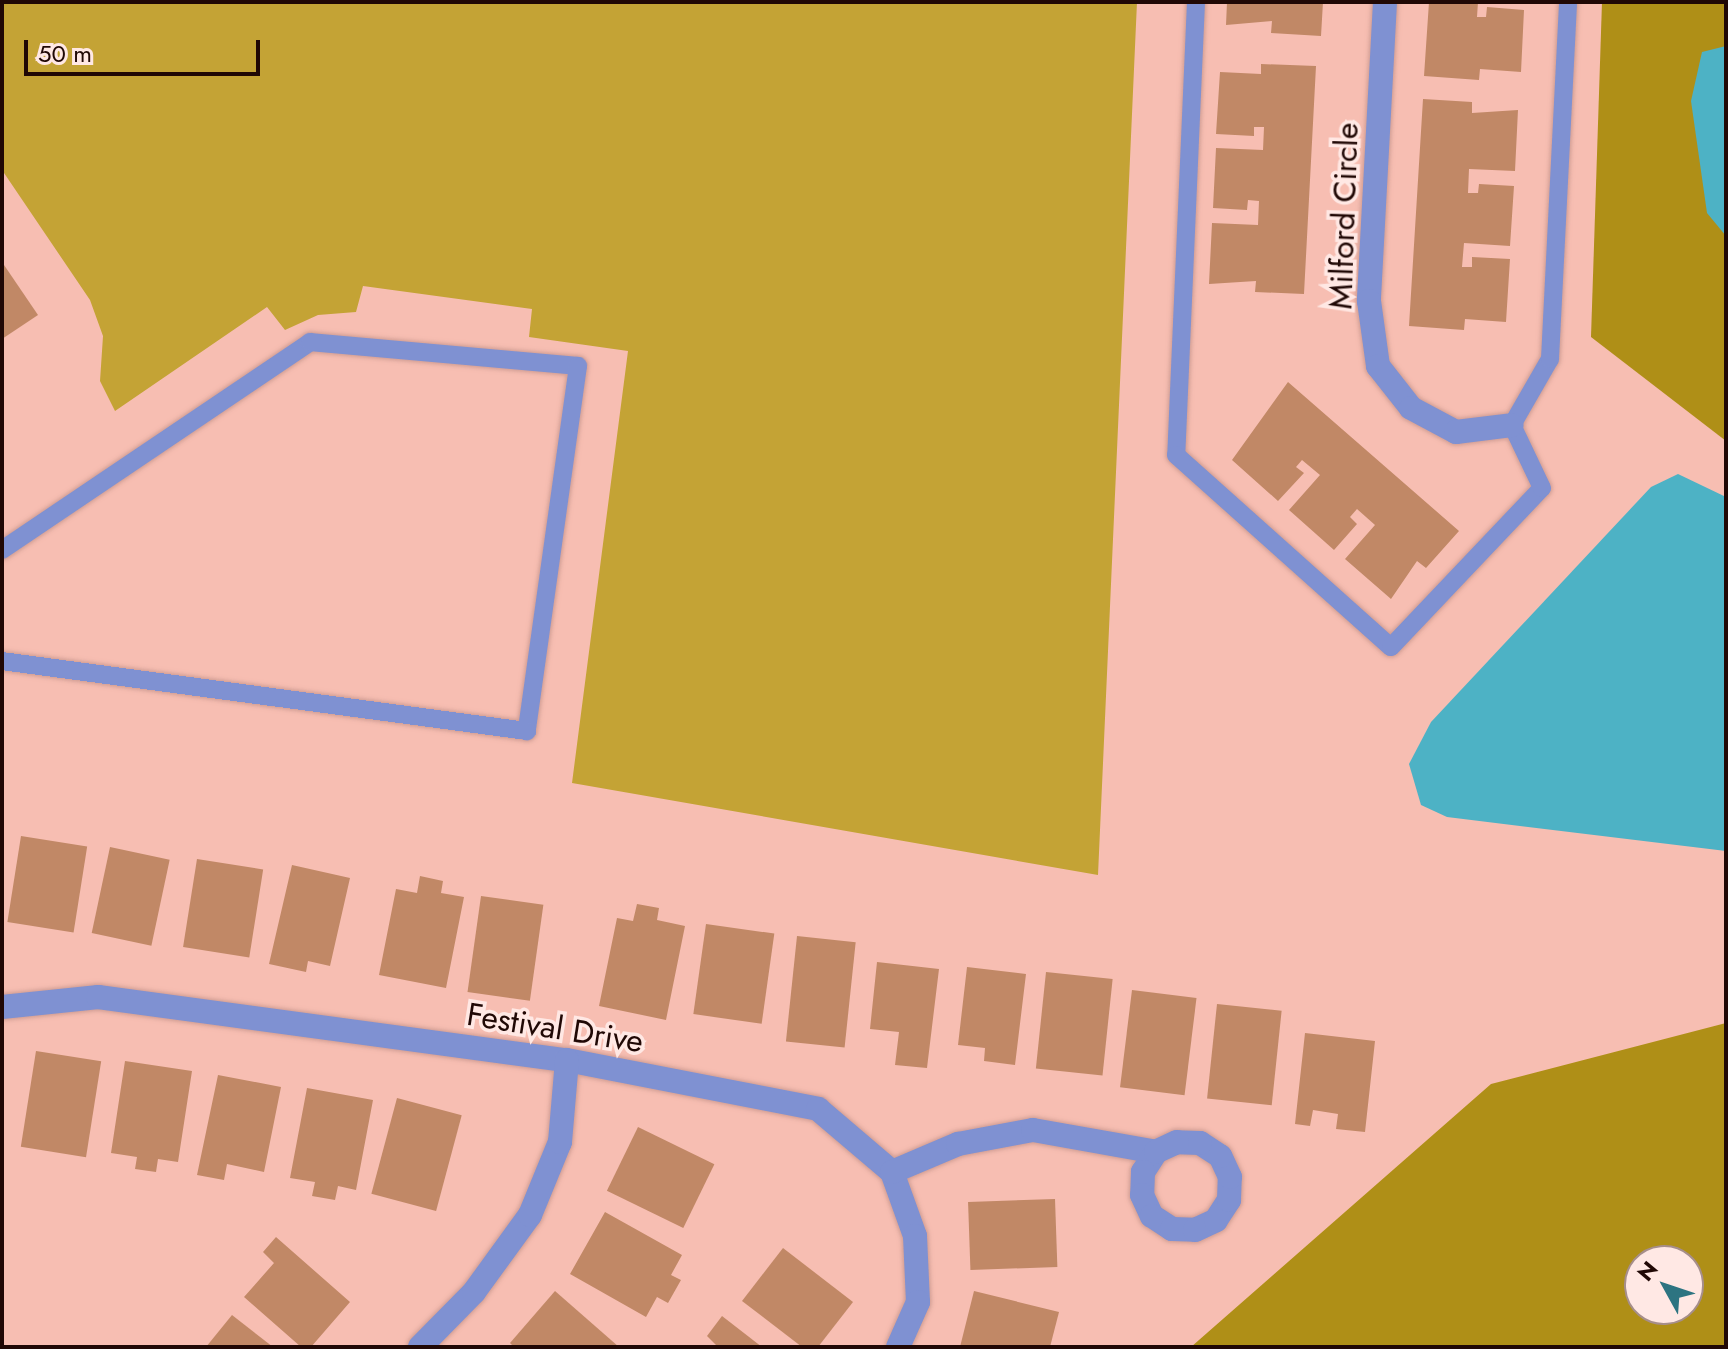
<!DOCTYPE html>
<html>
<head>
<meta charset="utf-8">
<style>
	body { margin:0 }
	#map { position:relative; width:1728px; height:1349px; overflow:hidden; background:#f7beb2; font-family:Jost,sans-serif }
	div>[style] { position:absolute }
	.green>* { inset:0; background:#c4a335 }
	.forest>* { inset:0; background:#af8f17 }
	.water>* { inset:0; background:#4db2c5 }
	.building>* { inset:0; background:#c18866; transform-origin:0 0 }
	.roads { filter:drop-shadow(0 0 2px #d09d93) drop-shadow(0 0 2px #d09d93) }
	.lane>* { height:18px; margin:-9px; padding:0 9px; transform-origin:9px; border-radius:9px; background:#7f91d2 }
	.street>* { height:24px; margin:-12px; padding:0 12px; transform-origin:12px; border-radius:12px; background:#7f91d2 }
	span { translate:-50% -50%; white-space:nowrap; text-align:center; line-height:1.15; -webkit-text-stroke:7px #ffe8e4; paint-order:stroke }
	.street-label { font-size:32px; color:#200805 }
	.frame { position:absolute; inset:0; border:4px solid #200805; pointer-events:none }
	.north { position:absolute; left:1624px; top:1245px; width:80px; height:80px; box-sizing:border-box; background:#ffe8e4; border:2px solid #a68e8b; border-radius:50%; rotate:310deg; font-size:22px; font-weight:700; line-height:32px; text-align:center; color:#200805 }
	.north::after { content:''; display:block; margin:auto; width:28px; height:36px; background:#2d7481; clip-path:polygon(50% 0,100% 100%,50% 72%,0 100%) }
	.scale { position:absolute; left:24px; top:40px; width:236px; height:36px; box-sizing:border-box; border:4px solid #200805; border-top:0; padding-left:10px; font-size:24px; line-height:28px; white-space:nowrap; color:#200805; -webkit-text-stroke:6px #ffe8e4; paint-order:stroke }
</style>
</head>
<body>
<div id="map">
	<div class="green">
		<div style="clip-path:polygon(2px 2px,1137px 2px,1098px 875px,572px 783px,628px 351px,529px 337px,532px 309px,363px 286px,356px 312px,318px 315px,285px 330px,267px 307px,115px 411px,100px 381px,103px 336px,90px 300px,2px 170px)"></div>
	</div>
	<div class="forest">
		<div style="clip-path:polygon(1602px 2px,1726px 2px,1726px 441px,1591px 337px)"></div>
		<div style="clip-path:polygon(evenodd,1726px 1023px,1726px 1347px,1191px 1347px,1491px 1084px,1726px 1023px,1640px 1261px,1688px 1261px,1688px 1309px,1640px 1309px,1640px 1261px)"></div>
	</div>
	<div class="water">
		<div style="clip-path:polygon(1726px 46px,1726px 236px,1707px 213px,1691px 101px,1702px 52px)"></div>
		<div style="clip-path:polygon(1678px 474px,1726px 497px,1726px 851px,1447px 817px,1421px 805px,1409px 764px,1431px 722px,1651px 487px)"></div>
	</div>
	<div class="building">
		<div style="clip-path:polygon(1227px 2px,1323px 2px,1321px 36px,1271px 33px,1272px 21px,1226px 25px)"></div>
		<div style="clip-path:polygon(1429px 2px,1478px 2px,1477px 17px,1486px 17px,1487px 7px,1524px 10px,1521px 72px,1480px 69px,1479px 80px,1424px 76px)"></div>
		<div style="clip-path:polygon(1261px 64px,1316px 66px,1304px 294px,1255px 292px,1256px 281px,1209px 284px,1212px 223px,1258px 225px,1259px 201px,1248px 200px,1247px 210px,1213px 208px,1216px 148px,1263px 150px,1264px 127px,1254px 127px,1254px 136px,1216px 134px,1220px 72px,1261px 74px)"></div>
		<div style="clip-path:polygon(1423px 99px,1472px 102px,1472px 113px,1518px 110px,1515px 171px,1469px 169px,1468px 193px,1478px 193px,1479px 184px,1514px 186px,1510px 246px,1464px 243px,1462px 267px,1472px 267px,1472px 257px,1510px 259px,1506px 322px,1465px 319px,1464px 330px,1409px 326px)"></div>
		<div style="clip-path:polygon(2px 262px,38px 315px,2px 339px)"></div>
		<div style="clip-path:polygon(1288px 382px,1459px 531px,1426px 568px,1417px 561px,1391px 599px,1345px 559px,1375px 525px,1357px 509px,1350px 517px,1357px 524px,1334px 550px,1289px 510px,1320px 475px,1302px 460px,1296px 467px,1304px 473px,1278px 501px,1232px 460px)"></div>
		<div style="left:21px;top:836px;width:67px;height:87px;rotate:9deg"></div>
		<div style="left:110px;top:847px;width:61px;height:88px;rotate:12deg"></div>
		<div style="left:197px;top:859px;width:67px;height:89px;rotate:9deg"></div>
		<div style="clip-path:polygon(292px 865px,350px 878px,330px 966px,308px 961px,306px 972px,269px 964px)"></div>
		<div style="clip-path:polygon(420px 876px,443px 881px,441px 893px,464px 897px,446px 988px,379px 975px,396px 889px,417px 893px)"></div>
		<div style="left:481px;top:896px;width:63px;height:97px;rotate:8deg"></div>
		<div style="clip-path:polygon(637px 904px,659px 908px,657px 920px,685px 926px,666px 1020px,599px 1006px,617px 918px,633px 921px)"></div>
		<div style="left:706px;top:924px;width:69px;height:91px;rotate:8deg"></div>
		<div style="left:797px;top:936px;width:59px;height:106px;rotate:6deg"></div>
		<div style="clip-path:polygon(877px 962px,939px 969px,927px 1068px,895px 1065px,899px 1032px,870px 1029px)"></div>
		<div style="clip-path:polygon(967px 967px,1026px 974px,1015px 1065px,984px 1061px,985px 1048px,958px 1045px)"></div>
		<div style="left:1046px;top:972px;width:67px;height:97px;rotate:6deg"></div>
		<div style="left:1132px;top:990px;width:65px;height:98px;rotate:7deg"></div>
		<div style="left:1217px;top:1004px;width:65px;height:95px;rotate:6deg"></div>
		<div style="clip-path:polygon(1305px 1033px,1375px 1041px,1365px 1132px,1336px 1129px,1338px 1114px,1313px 1110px,1310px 1126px,1295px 1124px)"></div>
		<div style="left:36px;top:1051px;width:66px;height:97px;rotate:9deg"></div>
		<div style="clip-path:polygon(125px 1061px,192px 1071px,178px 1162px,158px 1159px,156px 1172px,135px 1169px,137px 1157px,111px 1153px)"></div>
		<div style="clip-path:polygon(218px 1075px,281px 1087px,264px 1172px,227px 1164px,224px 1180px,197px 1175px)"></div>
		<div style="clip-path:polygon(307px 1088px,373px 1100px,356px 1190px,338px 1186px,335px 1200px,312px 1196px,315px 1182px,290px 1178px)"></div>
		<div style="left:397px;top:1098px;width:67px;height:99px;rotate:15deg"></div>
		<div style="left:638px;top:1127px;width:85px;height:71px;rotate:26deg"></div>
		<div style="left:1055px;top:1199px;width:68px;height:87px;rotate:88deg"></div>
		<div style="clip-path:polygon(605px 1212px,682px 1255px,671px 1275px,681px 1280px,668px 1303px,657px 1297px,646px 1317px,570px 1274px)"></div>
		<div style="clip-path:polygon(276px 1237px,350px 1302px,311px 1347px,301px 1347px,244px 1297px,274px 1263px,263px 1252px)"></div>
		<div style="clip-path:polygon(783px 1248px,853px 1302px,818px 1347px,802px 1347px,742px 1301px)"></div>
		<div style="clip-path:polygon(555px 1291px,619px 1347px,514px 1347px,510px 1343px)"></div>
		<div style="clip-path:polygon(974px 1291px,1059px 1312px,1050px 1347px,960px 1347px)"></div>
		<div style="clip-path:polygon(232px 1315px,273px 1347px,206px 1347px)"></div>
		<div style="clip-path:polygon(722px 1316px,762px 1347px,718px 1347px,707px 1336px)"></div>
	</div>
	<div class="roads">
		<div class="lane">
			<div style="left:1196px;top:2px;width:453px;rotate:92.5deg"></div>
			<div style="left:1176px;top:455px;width:288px;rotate:41.8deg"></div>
			<div style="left:1391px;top:647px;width:219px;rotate:-46.5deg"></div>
			<div style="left:1542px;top:488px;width:70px;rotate:-115.5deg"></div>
			<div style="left:1512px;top:425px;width:76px;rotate:-60.1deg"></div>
			<div style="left:1550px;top:359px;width:357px;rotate:-87.1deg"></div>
			<div style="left:2px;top:550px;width:372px;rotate:-34deg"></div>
			<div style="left:310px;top:342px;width:269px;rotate:5.1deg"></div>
			<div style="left:578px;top:366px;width:369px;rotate:98deg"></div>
			<div style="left:527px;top:731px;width:530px;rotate:-172.41deg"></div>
		</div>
		<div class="street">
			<div style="left:1385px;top:2px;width:299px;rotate:93.1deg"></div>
			<div style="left:1369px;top:301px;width:66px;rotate:82.1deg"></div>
			<div style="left:1378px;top:366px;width:53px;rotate:51.8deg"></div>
			<div style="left:1411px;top:408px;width:51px;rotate:28.1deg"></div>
			<div style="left:1456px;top:432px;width:56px;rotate:-7.1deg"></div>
			<div style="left:2px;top:1007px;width:97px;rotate:-5.9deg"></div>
			<div style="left:98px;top:997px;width:473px;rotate:7.7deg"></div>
			<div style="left:567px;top:1060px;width:256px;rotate:11deg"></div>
			<div style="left:818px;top:1109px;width:97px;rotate:40.4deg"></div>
			<div style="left:892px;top:1172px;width:68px;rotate:70.2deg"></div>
			<div style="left:915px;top:1236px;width:66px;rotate:87.4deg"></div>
			<div style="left:918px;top:1302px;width:49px;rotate:114deg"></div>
			<div style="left:892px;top:1172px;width:72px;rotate:-23deg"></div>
			<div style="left:958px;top:1144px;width:76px;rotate:-10.6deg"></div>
			<div style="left:1033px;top:1130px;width:125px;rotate:10.1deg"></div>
			<div style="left:1156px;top:1152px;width:24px;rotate:123deg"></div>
			<div style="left:1143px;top:1172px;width:23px;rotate:92deg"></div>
			<div style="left:1142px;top:1195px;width:23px;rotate:65deg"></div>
			<div style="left:1152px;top:1216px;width:24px;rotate:33deg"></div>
			<div style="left:1172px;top:1229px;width:23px;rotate:2deg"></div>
			<div style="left:1195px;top:1230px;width:23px;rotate:-25deg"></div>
			<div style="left:1216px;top:1220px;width:24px;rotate:-57deg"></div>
			<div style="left:1229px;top:1200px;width:23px;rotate:-88deg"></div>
			<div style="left:1230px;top:1177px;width:23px;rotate:-115deg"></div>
			<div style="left:1220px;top:1156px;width:24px;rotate:-147deg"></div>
			<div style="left:1200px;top:1143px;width:23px;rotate:-178deg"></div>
			<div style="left:1177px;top:1142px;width:23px;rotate:155deg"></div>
			<div style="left:420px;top:1347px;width:77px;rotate:-45.5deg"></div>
			<div style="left:474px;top:1292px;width:95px;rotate:-54deg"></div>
			<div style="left:530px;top:1215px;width:79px;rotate:-67.7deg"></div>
			<div style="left:560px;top:1142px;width:82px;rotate:-85.1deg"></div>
		</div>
	</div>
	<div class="street-label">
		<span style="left:1344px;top:216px;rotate:-88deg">Milford Circle</span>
		<span style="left:555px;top:1028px;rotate:9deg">Festival Drive</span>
	</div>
	<div class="frame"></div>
	<div class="north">N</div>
	<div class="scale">50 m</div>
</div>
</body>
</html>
